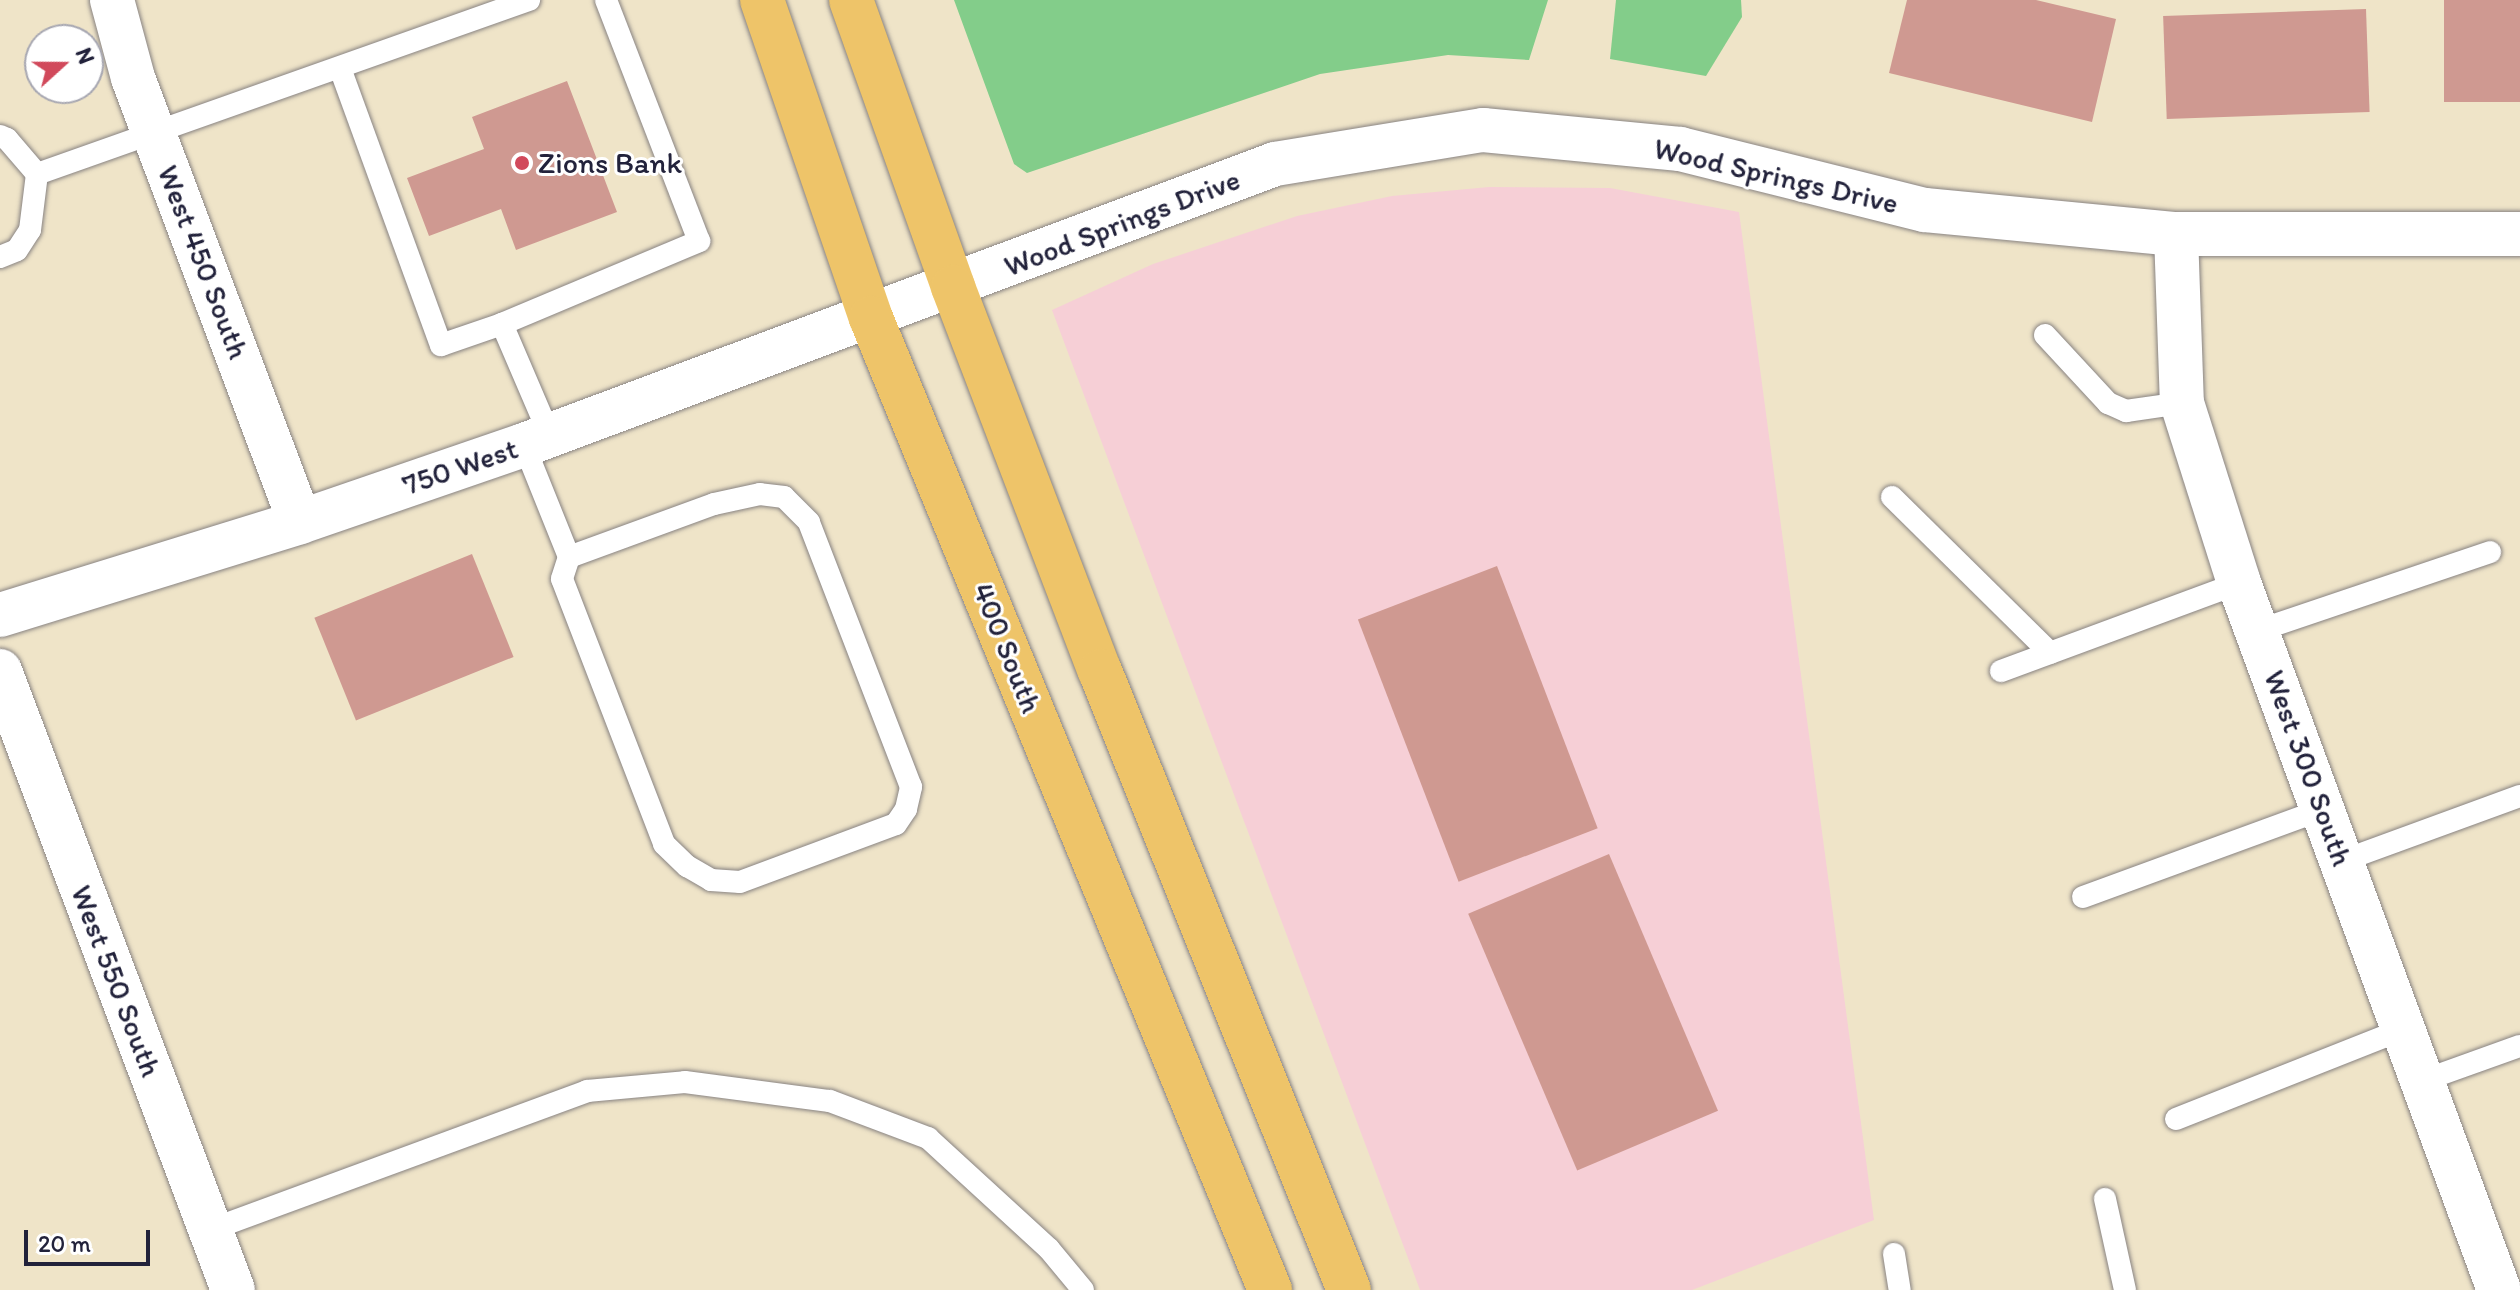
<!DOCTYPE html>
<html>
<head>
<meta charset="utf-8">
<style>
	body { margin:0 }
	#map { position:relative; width:2520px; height:1290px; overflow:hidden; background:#efe4c8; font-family:Itim,sans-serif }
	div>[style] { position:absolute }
	.built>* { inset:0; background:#f6cfd6 }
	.green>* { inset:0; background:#83cd8a }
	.building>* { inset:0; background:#cf9991; transform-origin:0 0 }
	.roads { filter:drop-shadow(0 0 2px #888382) drop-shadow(0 0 2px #888382) }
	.service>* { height:22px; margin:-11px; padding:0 11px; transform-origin:11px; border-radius:11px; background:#fff }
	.minor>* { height:44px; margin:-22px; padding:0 22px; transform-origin:22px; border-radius:22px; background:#fff }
	.primary>* { height:44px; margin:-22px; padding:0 22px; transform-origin:22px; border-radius:22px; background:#eec469 }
	.dots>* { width:22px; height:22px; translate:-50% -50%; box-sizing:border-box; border:4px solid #fff; border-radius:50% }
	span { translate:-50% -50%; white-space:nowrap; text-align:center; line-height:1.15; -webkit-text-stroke:6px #fff; paint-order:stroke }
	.poi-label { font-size:30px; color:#22223b }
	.left { translate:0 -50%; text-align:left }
	.street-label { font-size:30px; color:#22223b }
	.north { position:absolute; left:24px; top:24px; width:80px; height:80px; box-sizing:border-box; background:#fff; border:2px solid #a7a7b1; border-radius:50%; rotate:69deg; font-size:22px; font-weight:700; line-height:32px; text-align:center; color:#22223b }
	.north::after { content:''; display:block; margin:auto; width:28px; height:36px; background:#d1495b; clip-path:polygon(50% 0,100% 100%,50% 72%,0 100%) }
	.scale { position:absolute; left:24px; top:1230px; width:126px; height:36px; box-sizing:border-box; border:4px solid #22223b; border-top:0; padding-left:10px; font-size:24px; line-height:28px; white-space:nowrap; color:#22223b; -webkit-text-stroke:6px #fff; paint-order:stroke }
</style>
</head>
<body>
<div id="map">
	<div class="built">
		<div style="clip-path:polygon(1489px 187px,1610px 188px,1739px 212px,1874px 1220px,1692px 1290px,1420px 1290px,1052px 310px,1153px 264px,1297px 216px,1392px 196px)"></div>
	</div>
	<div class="green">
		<div style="clip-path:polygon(954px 0,1548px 0,1529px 60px,1448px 55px,1320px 74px,1027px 173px,1014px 164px)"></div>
		<div style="clip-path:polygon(1616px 0,1741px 0,1742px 17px,1706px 76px,1610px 59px)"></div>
	</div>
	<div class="building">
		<div style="clip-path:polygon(1907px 0,2036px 0,2116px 19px,2092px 122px,1889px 73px)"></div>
		<div style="left:2520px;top:0;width:102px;height:76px;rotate:90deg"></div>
		<div style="left:2366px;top:9px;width:103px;height:203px;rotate:88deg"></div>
		<div style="clip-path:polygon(567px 81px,617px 212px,516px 250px,501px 209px,429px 236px,407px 178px,484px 149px,472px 117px)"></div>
		<div style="left:472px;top:554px;width:111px;height:170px;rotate:68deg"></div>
		<div style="left:1497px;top:566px;width:281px;height:149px;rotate:69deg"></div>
		<div style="left:1609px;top:854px;width:279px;height:153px;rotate:67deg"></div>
	</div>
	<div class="roads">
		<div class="service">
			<div style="left:340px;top:68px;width:295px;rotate:70deg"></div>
			<div style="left:441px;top:345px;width:65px;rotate:-19deg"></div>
			<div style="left:0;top:136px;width:8px;rotate:23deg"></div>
			<div style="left:7px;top:139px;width:46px;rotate:49.4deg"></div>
			<div style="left:0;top:257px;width:18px;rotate:-22deg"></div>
			<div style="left:17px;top:250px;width:24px;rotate:-57deg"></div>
			<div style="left:30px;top:230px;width:56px;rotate:-82.9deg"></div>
			<div style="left:37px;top:174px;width:522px;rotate:-19.48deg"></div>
			<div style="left:2045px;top:335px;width:93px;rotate:47.2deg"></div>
			<div style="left:2108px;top:403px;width:20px;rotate:24deg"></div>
			<div style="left:2126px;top:411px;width:57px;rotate:-8.1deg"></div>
			<div style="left:550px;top:436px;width:122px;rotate:-113.2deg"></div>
			<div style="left:502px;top:324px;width:214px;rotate:-22.8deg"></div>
			<div style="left:699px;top:241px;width:258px;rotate:-111.1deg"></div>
			<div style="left:524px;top:445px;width:121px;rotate:68.1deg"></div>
			<div style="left:569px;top:557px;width:23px;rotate:108deg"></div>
			<div style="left:562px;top:579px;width:284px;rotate:68.9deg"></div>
			<div style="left:664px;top:844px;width:32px;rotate:44deg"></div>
			<div style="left:687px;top:866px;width:28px;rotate:30deg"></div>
			<div style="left:711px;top:880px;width:29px;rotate:4deg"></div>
			<div style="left:740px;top:882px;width:166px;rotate:-20.4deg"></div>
			<div style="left:896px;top:824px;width:18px;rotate:-56deg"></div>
			<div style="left:906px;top:809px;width:23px;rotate:-77deg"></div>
			<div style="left:911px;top:787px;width:284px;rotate:-111.1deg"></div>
			<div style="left:809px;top:522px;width:35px;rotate:-135deg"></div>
			<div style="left:784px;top:497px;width:24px;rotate:-173deg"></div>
			<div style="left:760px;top:494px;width:47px;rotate:167.7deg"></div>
			<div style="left:714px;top:504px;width:154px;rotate:159.9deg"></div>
			<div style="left:1892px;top:497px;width:222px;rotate:44.6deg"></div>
			<div style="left:2257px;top:631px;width:246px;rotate:-18.7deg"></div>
			<div style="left:2001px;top:671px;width:254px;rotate:-20.3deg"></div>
			<div style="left:2342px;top:861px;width:189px;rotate:-20.1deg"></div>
			<div style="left:2083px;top:897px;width:256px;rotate:-20.1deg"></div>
			<div style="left:2422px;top:1081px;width:104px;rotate:-19.7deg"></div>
			<div style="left:2176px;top:1119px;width:244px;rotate:-21.6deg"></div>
			<div style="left:2105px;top:1199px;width:93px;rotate:77.6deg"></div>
			<div style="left:210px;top:1230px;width:402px;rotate:-20.2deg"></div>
			<div style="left:587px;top:1091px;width:98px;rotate:-5.2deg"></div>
			<div style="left:685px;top:1082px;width:146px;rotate:7.5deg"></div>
			<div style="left:830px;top:1101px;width:105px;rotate:20.7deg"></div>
			<div style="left:928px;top:1138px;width:164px;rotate:42.5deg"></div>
			<div style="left:1049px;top:1249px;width:53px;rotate:50.3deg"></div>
			<div style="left:1894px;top:1254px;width:36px;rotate:81deg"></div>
		</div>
		<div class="minor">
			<div style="left:112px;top:0;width:81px;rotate:74.9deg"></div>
			<div style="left:133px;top:78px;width:474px;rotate:69.4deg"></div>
			<div style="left:2176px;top:234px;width:169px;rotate:88deg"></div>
			<div style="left:2182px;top:403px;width:189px;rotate:72.4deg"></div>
			<div style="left:2239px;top:583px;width:753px;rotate:69.81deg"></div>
			<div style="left:0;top:615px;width:314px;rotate:-17.2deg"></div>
			<div style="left:300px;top:522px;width:237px;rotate:-19deg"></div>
			<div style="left:524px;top:445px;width:802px;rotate:-20.51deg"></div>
			<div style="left:1275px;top:164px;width:211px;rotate:-9.3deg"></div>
			<div style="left:1483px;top:130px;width:198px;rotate:5.5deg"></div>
			<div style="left:1680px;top:149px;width:252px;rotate:14deg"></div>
			<div style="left:1925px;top:210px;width:252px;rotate:5.5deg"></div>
			<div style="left:2176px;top:234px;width:344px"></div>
			<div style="left:0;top:671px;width:661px;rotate:69.37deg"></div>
		</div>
		<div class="primary">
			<div style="left:762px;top:0;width:336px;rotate:71.1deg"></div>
			<div style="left:871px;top:318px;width:1051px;rotate:67.68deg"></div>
			<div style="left:851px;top:0;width:305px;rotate:70.4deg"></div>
			<div style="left:953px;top:287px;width:411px;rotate:69.1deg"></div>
			<div style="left:1100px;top:671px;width:667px;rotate:68.09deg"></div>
		</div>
	</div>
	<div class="dots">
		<div style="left:522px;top:163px;background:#d1495b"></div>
	</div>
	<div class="poi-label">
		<span class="left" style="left:538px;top:163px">Zions Bank</span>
	</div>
	<div class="street-label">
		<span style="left:1776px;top:176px;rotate:13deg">Wood Springs Drive</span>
		<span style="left:1122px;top:223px;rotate:-21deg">Wood Springs Drive</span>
		<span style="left:203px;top:262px;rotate:69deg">West 450 South</span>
		<span style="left:460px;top:467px;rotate:-19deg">750 West</span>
		<span style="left:1007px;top:648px;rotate:68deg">400 South</span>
		<span style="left:2308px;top:768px;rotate:70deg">West 300 South</span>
		<span style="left:116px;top:981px;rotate:69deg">West 550 South</span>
	</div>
	<div class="north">N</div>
	<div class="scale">20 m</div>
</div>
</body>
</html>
